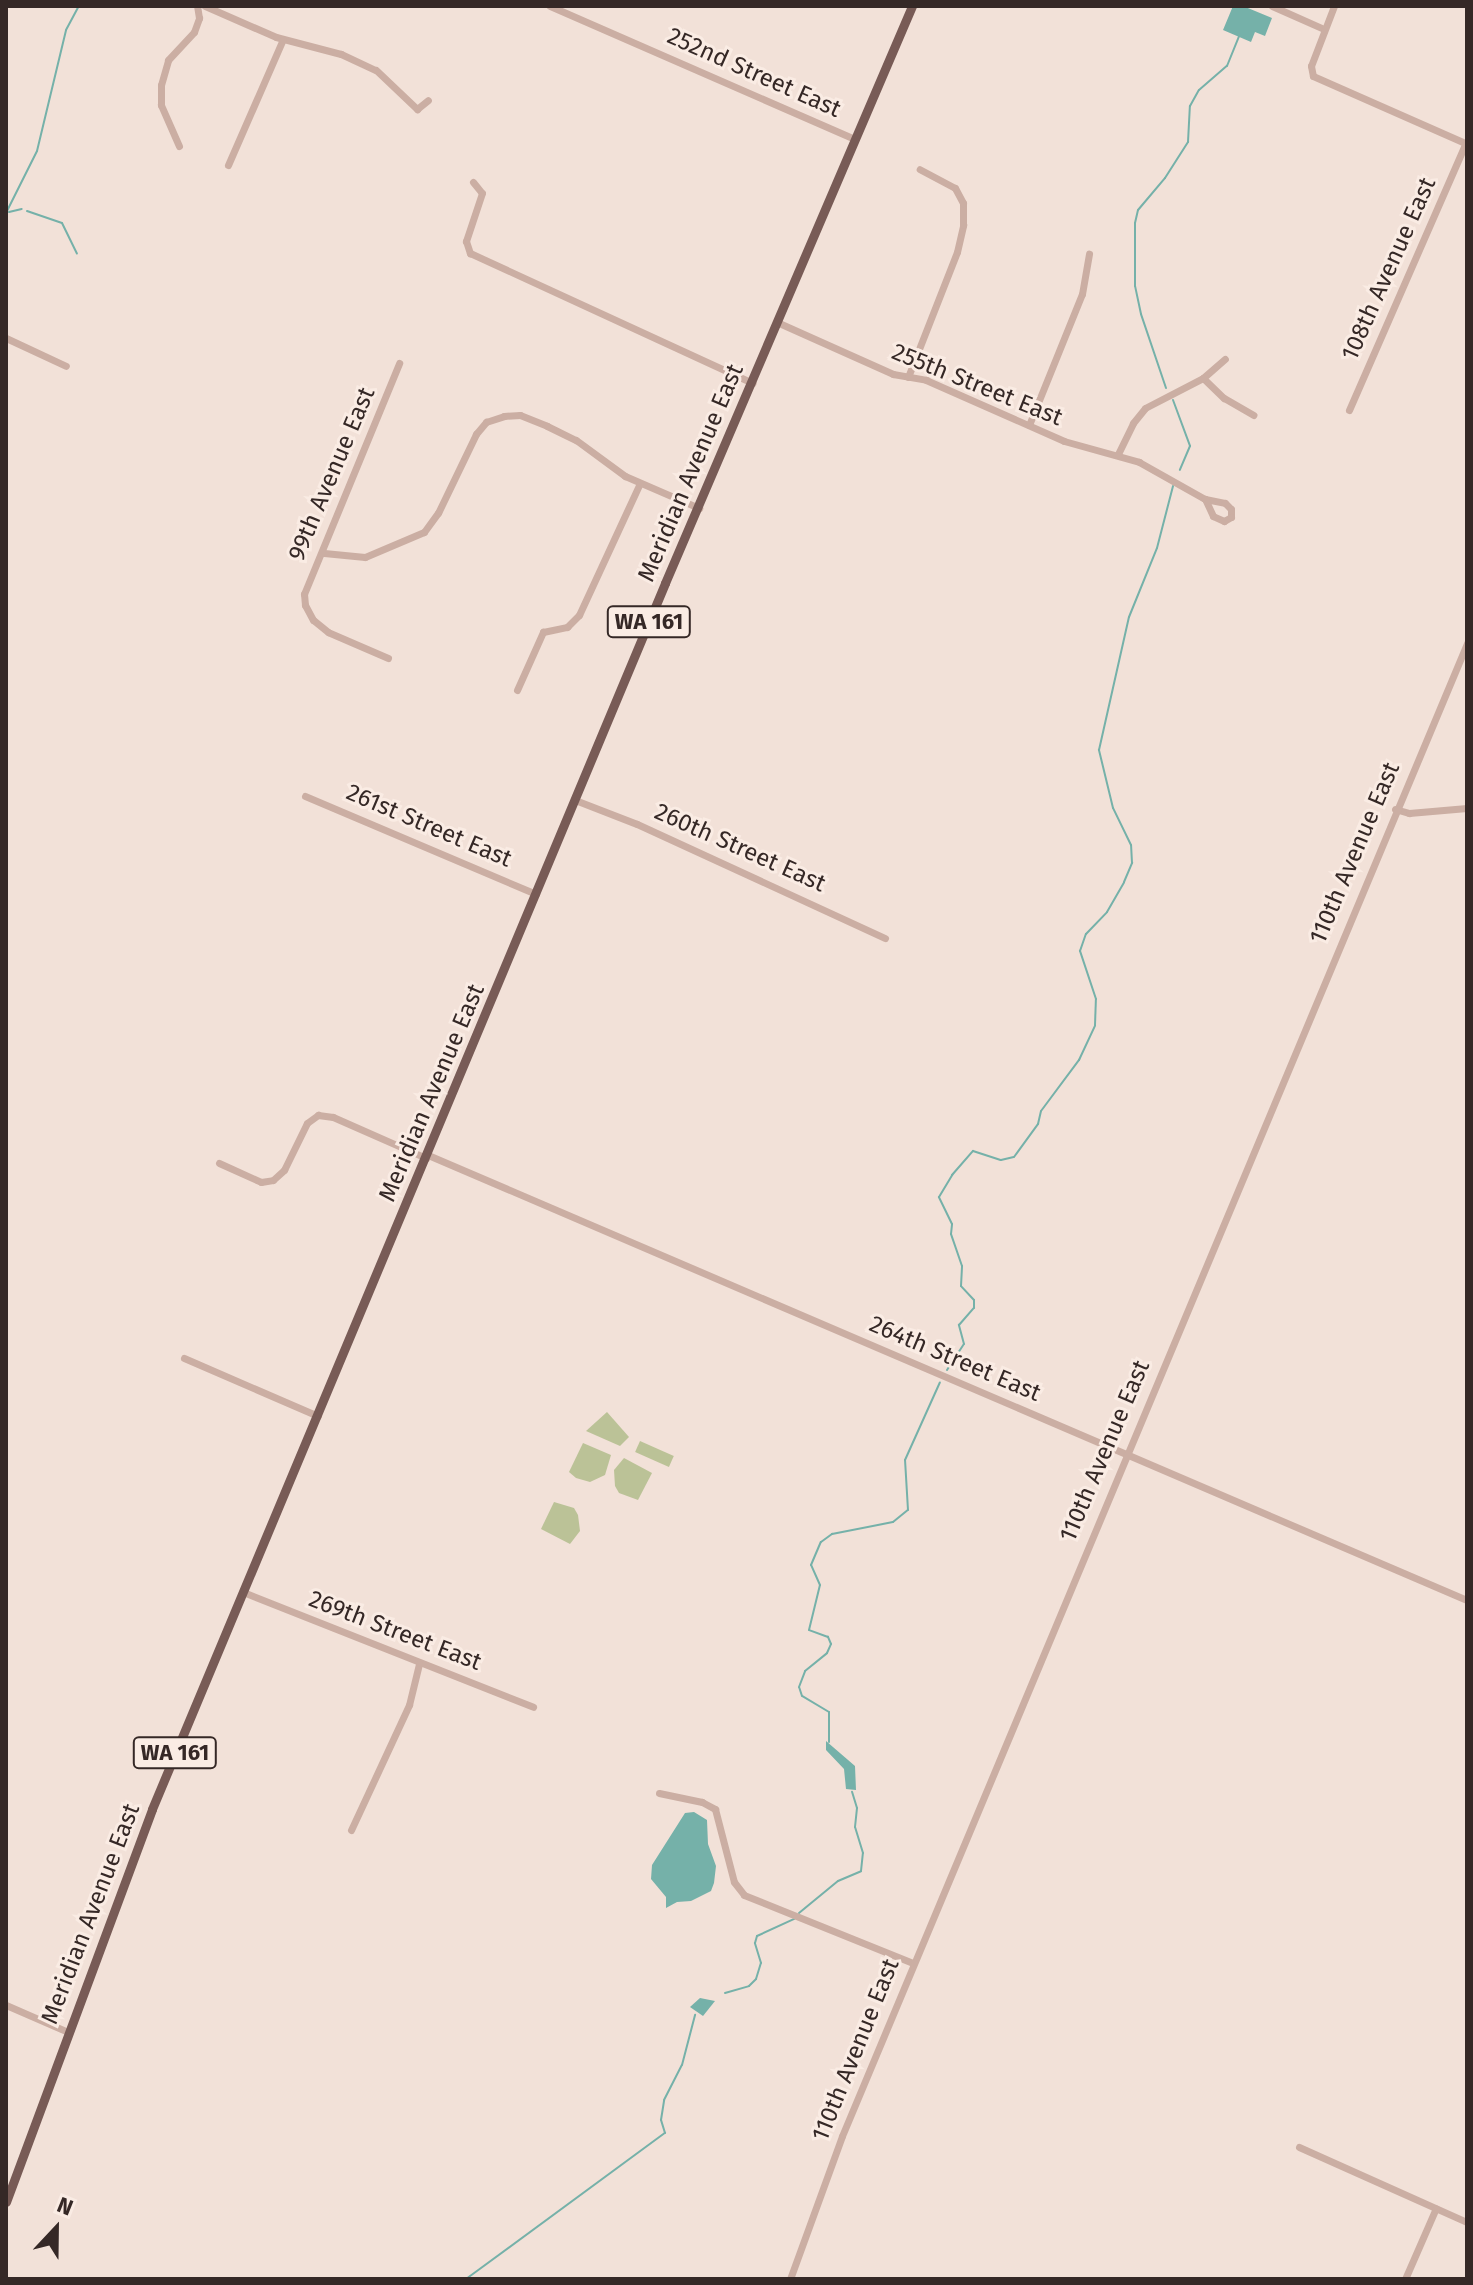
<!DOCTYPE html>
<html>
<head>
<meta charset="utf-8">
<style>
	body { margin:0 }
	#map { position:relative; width:1473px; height:2285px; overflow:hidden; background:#f2e1d8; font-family:"Fira Sans",sans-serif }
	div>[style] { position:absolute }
	.green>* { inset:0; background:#bbc297; transform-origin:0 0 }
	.water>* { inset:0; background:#75b1a9 }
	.stream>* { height:2px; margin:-1px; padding:0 1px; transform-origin:1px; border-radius:1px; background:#75b1a9 }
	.minor>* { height:7px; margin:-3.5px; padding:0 3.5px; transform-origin:3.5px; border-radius:3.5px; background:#cbaea3 }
	.major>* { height:9px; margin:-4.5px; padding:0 4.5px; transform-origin:4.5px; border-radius:4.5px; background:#785b56 }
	span { translate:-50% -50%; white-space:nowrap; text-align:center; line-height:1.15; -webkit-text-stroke:6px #faece4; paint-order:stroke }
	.shield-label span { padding:2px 6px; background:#faece4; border:2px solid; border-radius:6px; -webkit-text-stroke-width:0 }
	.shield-label { font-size:22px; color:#352826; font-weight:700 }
	.street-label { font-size:24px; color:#352826 }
	.frame { position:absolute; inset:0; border:8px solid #352826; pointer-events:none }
	.north { position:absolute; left:16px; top:2189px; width:80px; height:80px; -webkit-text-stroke:6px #faece4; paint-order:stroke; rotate:22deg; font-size:22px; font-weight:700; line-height:32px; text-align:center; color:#352826 }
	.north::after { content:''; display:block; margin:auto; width:28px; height:36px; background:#352826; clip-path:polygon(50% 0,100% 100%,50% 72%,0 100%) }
</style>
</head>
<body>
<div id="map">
	<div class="green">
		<div style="clip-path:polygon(607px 1412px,629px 1437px,620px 1446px,586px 1431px)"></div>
		<div style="left:640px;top:1441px;width:37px;height:12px;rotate:24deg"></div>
		<div style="clip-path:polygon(583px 1443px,611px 1455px,605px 1475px,590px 1482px,576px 1478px,569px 1472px)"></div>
		<div style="clip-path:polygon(624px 1458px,652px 1473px,638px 1500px,619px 1493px,615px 1486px,614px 1470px)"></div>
		<div style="clip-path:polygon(554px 1502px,574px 1508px,578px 1515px,580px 1531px,570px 1544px,541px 1529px)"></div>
	</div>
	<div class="water">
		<div style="clip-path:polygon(1233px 6px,1243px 6px,1272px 18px,1265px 36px,1255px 32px,1251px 42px,1223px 30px)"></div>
		<div style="clip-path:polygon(826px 1741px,855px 1766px,856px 1790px,846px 1789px,844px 1769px,826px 1750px)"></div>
		<div style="clip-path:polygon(694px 1812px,707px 1820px,708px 1844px,716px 1866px,714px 1883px,711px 1891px,691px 1901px,677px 1902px,666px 1908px,666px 1897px,651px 1879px,652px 1865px,685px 1813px)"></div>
		<div style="clip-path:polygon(700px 1998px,715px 2001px,703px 2016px,690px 2007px)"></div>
	</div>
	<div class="stream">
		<div style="left:27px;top:211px;width:37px;rotate:19deg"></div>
		<div style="left:62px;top:223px;width:34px;rotate:64deg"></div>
		<div style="left:9px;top:212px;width:13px;rotate:-13deg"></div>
		<div style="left:6px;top:213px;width:69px;rotate:-63.4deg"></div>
		<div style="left:37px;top:151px;width:124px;rotate:-76.5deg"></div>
		<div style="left:66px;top:30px;width:27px;rotate:-62deg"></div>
		<div style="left:1166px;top:388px;width:78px;rotate:-108.7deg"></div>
		<div style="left:1141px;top:314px;width:29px;rotate:-102deg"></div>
		<div style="left:1135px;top:286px;width:63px;rotate:-90deg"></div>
		<div style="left:1135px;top:223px;width:13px;rotate:-77deg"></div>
		<div style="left:1138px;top:210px;width:42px;rotate:-49.8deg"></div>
		<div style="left:1165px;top:178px;width:43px;rotate:-57.4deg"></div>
		<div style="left:1188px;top:142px;width:36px;rotate:-87deg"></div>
		<div style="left:1190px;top:106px;width:18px;rotate:-61deg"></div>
		<div style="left:1199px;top:90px;width:37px;rotate:-41deg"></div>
		<div style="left:1227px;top:66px;width:32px;rotate:-68deg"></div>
		<div style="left:1173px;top:400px;width:49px;rotate:69.7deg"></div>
		<div style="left:1190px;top:446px;width:26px;rotate:113deg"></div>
		<div style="left:947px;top:1370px;width:31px;rotate:-57deg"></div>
		<div style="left:964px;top:1344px;width:20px;rotate:-105deg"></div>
		<div style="left:959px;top:1325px;width:23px;rotate:-49deg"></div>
		<div style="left:974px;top:1308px;width:8px;rotate:-90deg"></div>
		<div style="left:974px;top:1300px;width:19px;rotate:-133deg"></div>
		<div style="left:961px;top:1286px;width:20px;rotate:-87deg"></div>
		<div style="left:962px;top:1266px;width:34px;rotate:-109deg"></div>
		<div style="left:951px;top:1234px;width:10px;rotate:-84deg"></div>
		<div style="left:952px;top:1224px;width:30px;rotate:-116deg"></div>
		<div style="left:939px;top:1197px;width:26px;rotate:-59deg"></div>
		<div style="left:952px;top:1175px;width:32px;rotate:-49deg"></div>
		<div style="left:973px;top:1151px;width:29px;rotate:18deg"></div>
		<div style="left:1001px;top:1160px;width:13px;rotate:-13deg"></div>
		<div style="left:1014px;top:1157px;width:41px;rotate:-54deg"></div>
		<div style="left:1038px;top:1124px;width:13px;rotate:-77deg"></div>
		<div style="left:1041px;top:1111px;width:64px;rotate:-53.3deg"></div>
		<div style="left:1079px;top:1060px;width:38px;rotate:-65deg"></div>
		<div style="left:1095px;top:1025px;width:26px;rotate:-88deg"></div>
		<div style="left:1096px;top:999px;width:51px;rotate:-108.4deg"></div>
		<div style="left:1080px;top:951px;width:18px;rotate:-71deg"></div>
		<div style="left:1086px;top:934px;width:30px;rotate:-46deg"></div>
		<div style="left:1107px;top:912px;width:34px;rotate:-60deg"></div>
		<div style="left:1124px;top:882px;width:21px;rotate:-67deg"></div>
		<div style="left:1132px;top:863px;width:18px;rotate:-93deg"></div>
		<div style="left:1131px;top:845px;width:41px;rotate:-115.9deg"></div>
		<div style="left:1113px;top:808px;width:60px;rotate:-103.6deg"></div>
		<div style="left:1099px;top:750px;width:136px;rotate:-77.3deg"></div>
		<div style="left:1129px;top:617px;width:74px;rotate:-67.9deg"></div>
		<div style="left:1157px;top:548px;width:64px;rotate:-75.5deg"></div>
		<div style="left:829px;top:1742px;width:30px;rotate:-90deg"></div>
		<div style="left:829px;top:1712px;width:31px;rotate:-149deg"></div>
		<div style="left:802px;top:1696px;width:9px;rotate:-108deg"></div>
		<div style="left:799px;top:1687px;width:17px;rotate:-69deg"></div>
		<div style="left:805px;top:1671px;width:28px;rotate:-39deg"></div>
		<div style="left:827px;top:1653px;width:10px;rotate:-66deg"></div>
		<div style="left:831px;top:1644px;width:8px;rotate:-113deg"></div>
		<div style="left:828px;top:1637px;width:20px;rotate:-160deg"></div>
		<div style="left:809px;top:1630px;width:46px;rotate:-76.3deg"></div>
		<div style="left:820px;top:1585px;width:22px;rotate:-114deg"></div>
		<div style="left:811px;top:1565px;width:25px;rotate:-67deg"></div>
		<div style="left:821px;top:1542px;width:14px;rotate:-36deg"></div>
		<div style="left:832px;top:1534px;width:62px;rotate:-11.1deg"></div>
		<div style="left:893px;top:1522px;width:19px;rotate:-39deg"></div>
		<div style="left:908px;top:1510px;width:50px;rotate:-93.4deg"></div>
		<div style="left:905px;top:1460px;width:85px;rotate:-65.8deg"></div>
		<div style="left:799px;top:1913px;width:50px;rotate:-39.4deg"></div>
		<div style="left:838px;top:1881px;width:25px;rotate:-23deg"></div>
		<div style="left:861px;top:1871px;width:18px;rotate:-84deg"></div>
		<div style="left:863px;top:1853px;width:27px;rotate:-107deg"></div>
		<div style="left:855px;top:1827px;width:19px;rotate:-84deg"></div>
		<div style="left:857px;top:1808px;width:17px;rotate:-107deg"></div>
		<div style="left:725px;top:1993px;width:25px;rotate:-16deg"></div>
		<div style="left:749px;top:1986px;width:10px;rotate:-45deg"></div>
		<div style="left:756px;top:1979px;width:17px;rotate:-73deg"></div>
		<div style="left:761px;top:1963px;width:21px;rotate:-107deg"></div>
		<div style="left:755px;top:1943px;width:7px;rotate:-74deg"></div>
		<div style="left:757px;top:1936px;width:41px;rotate:-24.7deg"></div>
		<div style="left:466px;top:2279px;width:247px;rotate:-36.3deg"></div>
		<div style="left:665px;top:2133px;width:14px;rotate:-107deg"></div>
		<div style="left:661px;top:2120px;width:20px;rotate:-81deg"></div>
		<div style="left:664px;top:2100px;width:39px;rotate:-63deg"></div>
		<div style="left:682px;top:2065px;width:52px;rotate:-75.4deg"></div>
	</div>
	<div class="minor">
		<div style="left:205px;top:6px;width:77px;rotate:23.6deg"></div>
		<div style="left:276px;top:37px;width:67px;rotate:14.7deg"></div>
		<div style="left:341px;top:54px;width:38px;rotate:25deg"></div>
		<div style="left:376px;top:70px;width:57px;rotate:43.6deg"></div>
		<div style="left:417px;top:109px;width:14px;rotate:-39deg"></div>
		<div style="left:550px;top:6px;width:333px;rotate:23.6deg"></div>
		<div style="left:1272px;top:6px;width:57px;rotate:23.9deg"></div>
		<div style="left:1334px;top:6px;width:64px;rotate:111deg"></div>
		<div style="left:1311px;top:66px;width:10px;rotate:79deg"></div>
		<div style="left:1313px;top:76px;width:168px;rotate:23.8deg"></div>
		<div style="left:179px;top:146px;width:45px;rotate:-113.7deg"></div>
		<div style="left:161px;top:105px;width:20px;rotate:-90deg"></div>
		<div style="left:161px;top:85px;width:26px;rotate:-74deg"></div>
		<div style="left:168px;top:60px;width:38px;rotate:-47deg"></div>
		<div style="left:194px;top:32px;width:15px;rotate:-70deg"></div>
		<div style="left:199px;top:18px;width:12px;rotate:-99deg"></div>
		<div style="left:228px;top:165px;width:137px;rotate:-66.4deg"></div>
		<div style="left:473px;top:182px;width:14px;rotate:51deg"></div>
		<div style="left:482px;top:193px;width:51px;rotate:108.4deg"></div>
		<div style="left:466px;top:241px;width:13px;rotate:72deg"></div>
		<div style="left:470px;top:253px;width:311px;rotate:24.7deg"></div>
		<div style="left:779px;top:323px;width:125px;rotate:24.1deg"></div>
		<div style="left:893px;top:374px;width:34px;rotate:10deg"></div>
		<div style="left:926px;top:380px;width:151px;rotate:23.8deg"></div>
		<div style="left:1064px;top:441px;width:78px;rotate:15.6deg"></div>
		<div style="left:1139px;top:462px;width:76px;rotate:29.3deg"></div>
		<div style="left:1205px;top:499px;width:20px;rotate:11deg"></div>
		<div style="left:1225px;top:503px;width:8px;rotate:45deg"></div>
		<div style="left:1231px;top:509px;width:8px;rotate:90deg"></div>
		<div style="left:1231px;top:517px;width:8px;rotate:150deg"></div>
		<div style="left:1224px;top:521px;width:12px;rotate:-156deg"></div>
		<div style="left:1213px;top:516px;width:19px;rotate:-115deg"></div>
		<div style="left:6px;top:338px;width:66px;rotate:25deg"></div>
		<div style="left:908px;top:377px;width:134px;rotate:-68.6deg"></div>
		<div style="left:957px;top:252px;width:28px;rotate:-77deg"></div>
		<div style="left:963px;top:225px;width:22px;rotate:-90deg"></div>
		<div style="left:963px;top:203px;width:17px;rotate:-118deg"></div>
		<div style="left:955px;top:188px;width:40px;rotate:-152deg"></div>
		<div style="left:1203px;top:378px;width:29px;rotate:44deg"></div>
		<div style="left:1224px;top:398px;width:34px;rotate:30deg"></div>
		<div style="left:1349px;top:410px;width:290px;rotate:-66.4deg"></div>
		<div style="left:1029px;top:425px;width:141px;rotate:-68deg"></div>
		<div style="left:1082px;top:294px;width:41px;rotate:-80.1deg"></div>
		<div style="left:1118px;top:454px;width:34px;rotate:-64deg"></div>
		<div style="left:1133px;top:423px;width:19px;rotate:-51deg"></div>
		<div style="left:1145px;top:408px;width:65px;rotate:-27.3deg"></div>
		<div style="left:1203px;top:378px;width:29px;rotate:-41deg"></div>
		<div style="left:324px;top:553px;width:41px;rotate:5.6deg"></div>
		<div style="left:365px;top:557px;width:64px;rotate:-23deg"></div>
		<div style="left:424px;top:532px;width:24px;rotate:-54deg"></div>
		<div style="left:438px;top:513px;width:88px;rotate:-64.3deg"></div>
		<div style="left:476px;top:434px;width:16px;rotate:-50deg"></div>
		<div style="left:486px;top:422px;width:19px;rotate:-18deg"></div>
		<div style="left:504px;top:416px;width:16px;rotate:-4deg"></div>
		<div style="left:520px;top:415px;width:29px;rotate:22deg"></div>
		<div style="left:547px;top:426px;width:32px;rotate:26deg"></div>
		<div style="left:576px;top:440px;width:61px;rotate:36.3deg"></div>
		<div style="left:625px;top:476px;width:81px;rotate:23.4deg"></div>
		<div style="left:388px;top:658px;width:65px;rotate:-156.6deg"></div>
		<div style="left:328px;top:632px;width:19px;rotate:-141deg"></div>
		<div style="left:313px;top:620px;width:17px;rotate:-118deg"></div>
		<div style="left:305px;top:605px;width:11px;rotate:-95deg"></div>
		<div style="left:304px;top:594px;width:250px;rotate:-67.6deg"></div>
		<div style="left:517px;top:690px;width:64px;rotate:-65.9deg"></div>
		<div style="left:543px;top:632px;width:25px;rotate:-12deg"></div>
		<div style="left:567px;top:627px;width:17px;rotate:-45deg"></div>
		<div style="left:579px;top:615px;width:145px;rotate:-65.2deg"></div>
		<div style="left:305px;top:796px;width:251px;rotate:23deg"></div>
		<div style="left:575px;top:800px;width:66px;rotate:21.2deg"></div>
		<div style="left:637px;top:824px;width:273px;rotate:24.7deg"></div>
		<div style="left:1395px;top:809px;width:15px;rotate:16deg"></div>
		<div style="left:1409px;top:813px;width:58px;rotate:-4.9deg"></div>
		<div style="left:428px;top:1155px;width:1130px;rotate:23.19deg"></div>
		<div style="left:219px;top:1163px;width:46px;rotate:24.3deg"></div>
		<div style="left:261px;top:1182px;width:12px;rotate:-9deg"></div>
		<div style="left:273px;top:1180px;width:15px;rotate:-42deg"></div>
		<div style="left:284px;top:1170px;width:52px;rotate:-63.9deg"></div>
		<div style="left:307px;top:1123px;width:14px;rotate:-36deg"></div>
		<div style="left:318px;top:1115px;width:15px;rotate:8deg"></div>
		<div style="left:333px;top:1117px;width:102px;rotate:23.8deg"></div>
		<div style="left:184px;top:1358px;width:146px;rotate:23.4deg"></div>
		<div style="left:243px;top:1592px;width:312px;rotate:21.6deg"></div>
		<div style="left:659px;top:1793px;width:44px;rotate:11.8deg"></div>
		<div style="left:702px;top:1802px;width:15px;rotate:28deg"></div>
		<div style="left:715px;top:1809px;width:75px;rotate:75.4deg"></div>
		<div style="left:734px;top:1882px;width:16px;rotate:52deg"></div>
		<div style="left:744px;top:1895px;width:182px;rotate:21.9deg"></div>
		<div style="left:351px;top:1830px;width:138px;rotate:-65.1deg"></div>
		<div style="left:409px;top:1705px;width:42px;rotate:-76.3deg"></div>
		<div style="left:6px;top:2005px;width:68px;rotate:23.5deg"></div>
		<div style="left:1299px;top:2147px;width:184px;rotate:24.1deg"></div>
		<div style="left:790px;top:2279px;width:152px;rotate:-70deg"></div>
		<div style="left:842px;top:2136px;width:1619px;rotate:-67.28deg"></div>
		<div style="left:1405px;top:2279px;width:77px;rotate:-66.4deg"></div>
	</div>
	<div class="major">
		<div style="left:6px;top:2202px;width:419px;rotate:-69.6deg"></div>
		<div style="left:152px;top:1809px;width:1329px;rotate:-67.29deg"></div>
		<div style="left:665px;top:583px;width:628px;rotate:-66.83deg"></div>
	</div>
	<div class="shield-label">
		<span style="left:649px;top:622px">WA 161</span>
		<span style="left:175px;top:1753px">WA 161</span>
	</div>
	<div class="street-label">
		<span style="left:754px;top:73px;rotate:24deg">252nd Street East</span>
		<span style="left:1389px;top:269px;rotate:-66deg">108th Avenue East</span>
		<span style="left:977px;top:385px;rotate:22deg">255th Street East</span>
		<span style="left:691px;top:473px;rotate:-67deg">Meridian Avenue East</span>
		<span style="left:332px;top:474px;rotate:-67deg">99th Avenue East</span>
		<span style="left:429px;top:826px;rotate:23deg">261st Street East</span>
		<span style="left:740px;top:848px;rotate:24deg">260th Street East</span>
		<span style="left:1355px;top:853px;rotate:-67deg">110th Avenue East</span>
		<span style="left:432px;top:1093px;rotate:-67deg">Meridian Avenue East</span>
		<span style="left:955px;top:1359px;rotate:23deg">264th Street East</span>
		<span style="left:1105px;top:1451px;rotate:-67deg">110th Avenue East</span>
		<span style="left:395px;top:1631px;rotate:21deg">269th Street East</span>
		<span style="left:91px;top:1914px;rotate:-69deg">Meridian Avenue East</span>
		<span style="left:856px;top:2050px;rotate:-68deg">110th Avenue East</span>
	</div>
	<div class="frame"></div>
	<div class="north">N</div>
</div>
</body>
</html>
